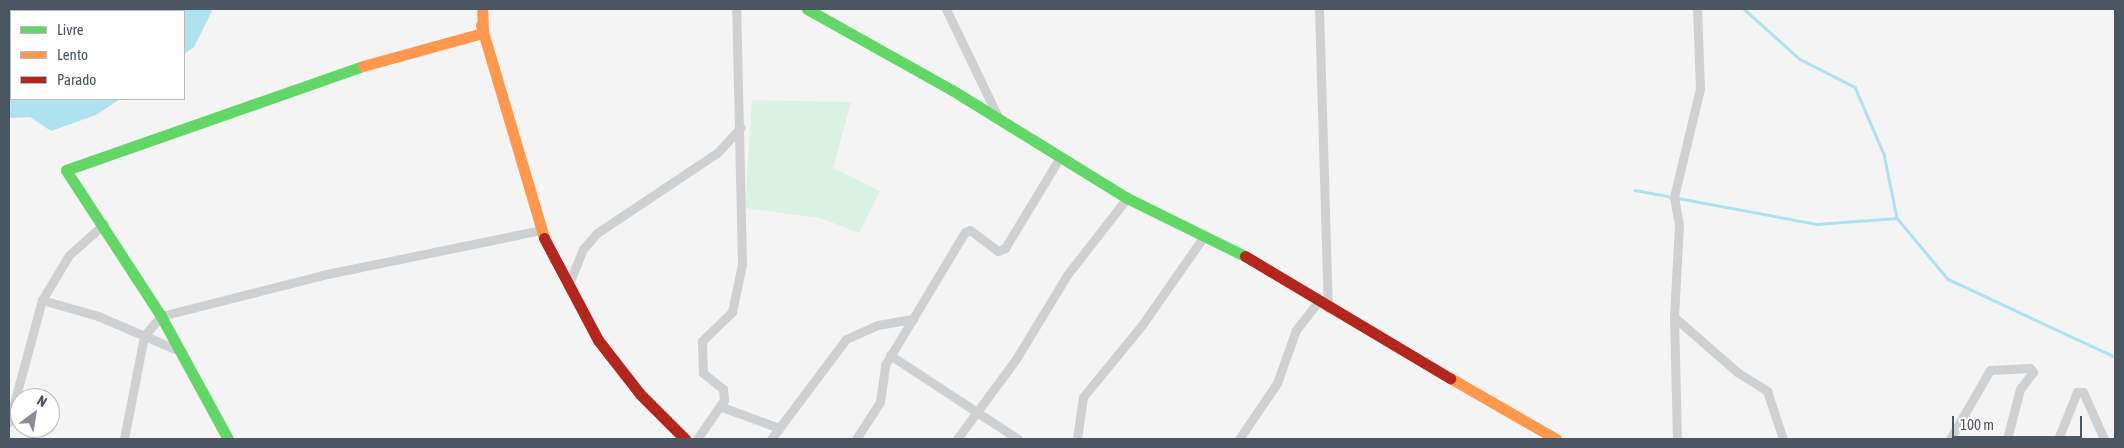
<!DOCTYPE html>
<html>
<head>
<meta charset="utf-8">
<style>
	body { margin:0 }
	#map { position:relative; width:2124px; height:448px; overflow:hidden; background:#f4f4f4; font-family:"Asap Condensed",sans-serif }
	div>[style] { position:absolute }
	.green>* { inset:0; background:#d9f2e3 }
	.water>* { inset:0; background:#aee2f0 }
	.stream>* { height:2.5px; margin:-1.25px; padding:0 1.25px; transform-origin:1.25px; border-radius:1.25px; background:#aee2f0 }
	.street>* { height:9px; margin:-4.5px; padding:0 4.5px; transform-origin:4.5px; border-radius:4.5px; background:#ced0d2 }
	.fast>* { height:11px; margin:-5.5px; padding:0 5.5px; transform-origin:5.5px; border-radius:5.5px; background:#63d668 }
	.slow>* { height:11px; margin:-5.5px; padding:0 5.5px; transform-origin:5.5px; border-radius:5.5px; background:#ff974d }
	.jam>* { height:11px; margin:-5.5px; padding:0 5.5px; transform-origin:5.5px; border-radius:5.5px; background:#b3261e }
	span { translate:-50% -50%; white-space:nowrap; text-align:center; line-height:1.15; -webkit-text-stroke:5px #fff; paint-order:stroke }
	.frame { position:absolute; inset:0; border:10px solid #4a5661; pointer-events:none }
	.legend { position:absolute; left:10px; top:10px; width:175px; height:90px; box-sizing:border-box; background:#fff; border:1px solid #b7bbc0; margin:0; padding:6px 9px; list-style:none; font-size:15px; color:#4a5661 }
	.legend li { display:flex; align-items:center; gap:10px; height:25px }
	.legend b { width:25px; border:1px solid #b7bbc0 }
	.north { position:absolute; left:10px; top:388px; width:50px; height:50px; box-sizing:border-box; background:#fff; border:1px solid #b7bbc0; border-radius:50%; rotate:31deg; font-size:14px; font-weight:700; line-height:20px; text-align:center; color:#4a5661 }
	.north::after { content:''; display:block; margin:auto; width:18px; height:22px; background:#868d94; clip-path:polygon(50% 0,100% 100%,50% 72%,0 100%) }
	.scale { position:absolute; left:1952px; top:416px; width:130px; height:22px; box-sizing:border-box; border:2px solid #4a5661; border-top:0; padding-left:6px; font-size:15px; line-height:18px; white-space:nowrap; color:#4a5661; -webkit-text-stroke:4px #fff; paint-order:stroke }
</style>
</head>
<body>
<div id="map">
	<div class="green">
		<div style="clip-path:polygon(752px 100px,851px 102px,833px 168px,880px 191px,859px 233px,820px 218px,745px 208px)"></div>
	</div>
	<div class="water">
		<div style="clip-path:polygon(9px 9px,213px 9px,194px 47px,184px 54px,184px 11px,11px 11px,11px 99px,120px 99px,96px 115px,51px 131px,30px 117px,9px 118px)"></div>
	</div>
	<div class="stream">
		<div style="left:1744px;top:9px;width:75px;rotate:41.8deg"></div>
		<div style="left:1800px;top:59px;width:62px;rotate:27deg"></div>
		<div style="left:1855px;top:87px;width:73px;rotate:66.6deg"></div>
		<div style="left:1884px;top:154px;width:65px;rotate:78.5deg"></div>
		<div style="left:1897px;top:218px;width:80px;rotate:50.1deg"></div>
		<div style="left:1948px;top:279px;width:184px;rotate:25deg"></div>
		<div style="left:1635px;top:190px;width:185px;rotate:10.6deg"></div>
		<div style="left:1817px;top:224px;width:80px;rotate:-4.3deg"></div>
	</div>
	<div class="street">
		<div style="left:946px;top:9px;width:122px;rotate:64.3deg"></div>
		<div style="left:1319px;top:9px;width:299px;rotate:88.3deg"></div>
		<div style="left:568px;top:286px;width:40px;rotate:-68deg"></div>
		<div style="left:583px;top:249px;width:21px;rotate:-49deg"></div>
		<div style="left:597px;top:233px;width:144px;rotate:-33.7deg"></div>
		<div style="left:717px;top:153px;width:35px;rotate:-47deg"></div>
		<div style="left:42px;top:300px;width:58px;rotate:15.9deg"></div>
		<div style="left:98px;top:316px;width:84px;rotate:23.2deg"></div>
		<div style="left:1674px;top:317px;width:84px;rotate:41.1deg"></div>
		<div style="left:1737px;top:372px;width:36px;rotate:32deg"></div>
		<div style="left:1767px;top:391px;width:51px;rotate:71.6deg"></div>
		<div style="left:890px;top:355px;width:153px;rotate:33.3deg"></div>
		<div style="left:722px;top:407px;width:61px;rotate:20.2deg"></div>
		<div style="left:9px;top:422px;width:126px;rotate:-74.9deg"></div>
		<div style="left:42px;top:300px;width:52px;rotate:-59deg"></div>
		<div style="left:69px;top:255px;width:47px;rotate:-41.5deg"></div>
		<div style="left:124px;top:439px;width:105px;rotate:-79deg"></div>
		<div style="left:144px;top:336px;width:26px;rotate:-50deg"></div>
		<div style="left:161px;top:316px;width:171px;rotate:-14.2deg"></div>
		<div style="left:327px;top:274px;width:218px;rotate:-11.6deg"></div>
		<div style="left:697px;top:439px;width:47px;rotate:-55.3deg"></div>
		<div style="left:724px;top:400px;width:11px;rotate:-95deg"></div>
		<div style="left:723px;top:389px;width:26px;rotate:-141deg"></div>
		<div style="left:703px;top:373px;width:32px;rotate:-92deg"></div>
		<div style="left:702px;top:341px;width:42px;rotate:-44deg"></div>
		<div style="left:732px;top:312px;width:49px;rotate:-78.2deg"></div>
		<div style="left:742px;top:264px;width:255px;rotate:-91.3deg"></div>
		<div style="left:771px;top:439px;width:125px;rotate:-53.1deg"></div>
		<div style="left:846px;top:339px;width:35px;rotate:-24deg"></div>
		<div style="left:878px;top:325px;width:36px;rotate:-10deg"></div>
		<div style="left:856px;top:439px;width:44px;rotate:-57deg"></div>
		<div style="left:880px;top:402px;width:37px;rotate:-82deg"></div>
		<div style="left:885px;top:365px;width:155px;rotate:-59deg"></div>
		<div style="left:965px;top:232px;width:5px;rotate:-22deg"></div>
		<div style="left:970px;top:230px;width:35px;rotate:37deg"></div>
		<div style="left:998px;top:251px;width:8px;rotate:-23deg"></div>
		<div style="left:1005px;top:248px;width:104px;rotate:-58.8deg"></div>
		<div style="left:957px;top:439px;width:99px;rotate:-53.6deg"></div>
		<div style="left:1016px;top:359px;width:98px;rotate:-58.7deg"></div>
		<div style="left:1067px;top:275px;width:98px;rotate:-52.1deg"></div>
		<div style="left:1077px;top:439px;width:42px;rotate:-81.9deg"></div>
		<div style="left:1083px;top:397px;width:93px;rotate:-50.7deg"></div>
		<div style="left:1142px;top:325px;width:108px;rotate:-55.1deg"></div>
		<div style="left:1239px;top:439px;width:68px;rotate:-55.8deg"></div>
		<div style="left:1277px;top:383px;width:56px;rotate:-70.3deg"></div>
		<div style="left:1296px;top:330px;width:36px;rotate:-52deg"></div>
		<div style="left:1677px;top:439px;width:122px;rotate:-91.4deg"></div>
		<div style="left:1674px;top:317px;width:92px;rotate:-86.9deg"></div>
		<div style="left:1679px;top:225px;width:28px;rotate:-100deg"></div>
		<div style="left:1674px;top:197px;width:111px;rotate:-76.5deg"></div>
		<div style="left:1700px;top:89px;width:80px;rotate:-92.1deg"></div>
		<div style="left:1950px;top:439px;width:80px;rotate:-59.9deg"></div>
		<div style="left:1990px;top:370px;width:40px;rotate:-2.9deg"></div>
		<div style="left:2030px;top:368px;width:5px;rotate:53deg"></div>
		<div style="left:2033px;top:372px;width:21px;rotate:127deg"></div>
		<div style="left:2020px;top:389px;width:52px;rotate:104.6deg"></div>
		<div style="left:2058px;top:439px;width:51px;rotate:-68deg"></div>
		<div style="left:2077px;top:392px;width:6px"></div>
		<div style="left:2083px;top:392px;width:51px;rotate:65.9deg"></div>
	</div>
	<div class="fast">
		<div style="left:807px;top:9px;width:166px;rotate:29.2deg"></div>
		<div style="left:952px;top:90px;width:206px;rotate:31.7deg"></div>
		<div style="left:1127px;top:198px;width:131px;rotate:26.2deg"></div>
		<div style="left:228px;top:439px;width:140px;rotate:-118.6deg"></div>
		<div style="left:161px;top:316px;width:174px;rotate:-123.1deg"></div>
		<div style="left:66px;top:170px;width:315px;rotate:-19.3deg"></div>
	</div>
	<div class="slow">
		<div style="left:481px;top:25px;width:222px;rotate:73.5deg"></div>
		<div style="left:363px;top:66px;width:124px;rotate:-15.4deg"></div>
		<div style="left:483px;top:33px;width:24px;rotate:-92deg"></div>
		<div style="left:1450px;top:378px;width:122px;rotate:29.9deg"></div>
	</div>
	<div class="jam">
		<div style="left:544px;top:238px;width:115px;rotate:62.1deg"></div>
		<div style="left:598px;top:340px;width:68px;rotate:52.1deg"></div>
		<div style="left:640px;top:394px;width:64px;rotate:45deg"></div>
		<div style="left:1245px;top:256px;width:239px;rotate:30.8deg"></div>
	</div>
	<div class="frame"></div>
	<ul class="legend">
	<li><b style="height:6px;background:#63d668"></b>Livre</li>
	<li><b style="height:6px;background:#ff974d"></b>Lento</li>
	<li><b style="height:6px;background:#b3261e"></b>Parado</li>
	</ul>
	<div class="north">N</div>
	<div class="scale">100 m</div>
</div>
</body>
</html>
